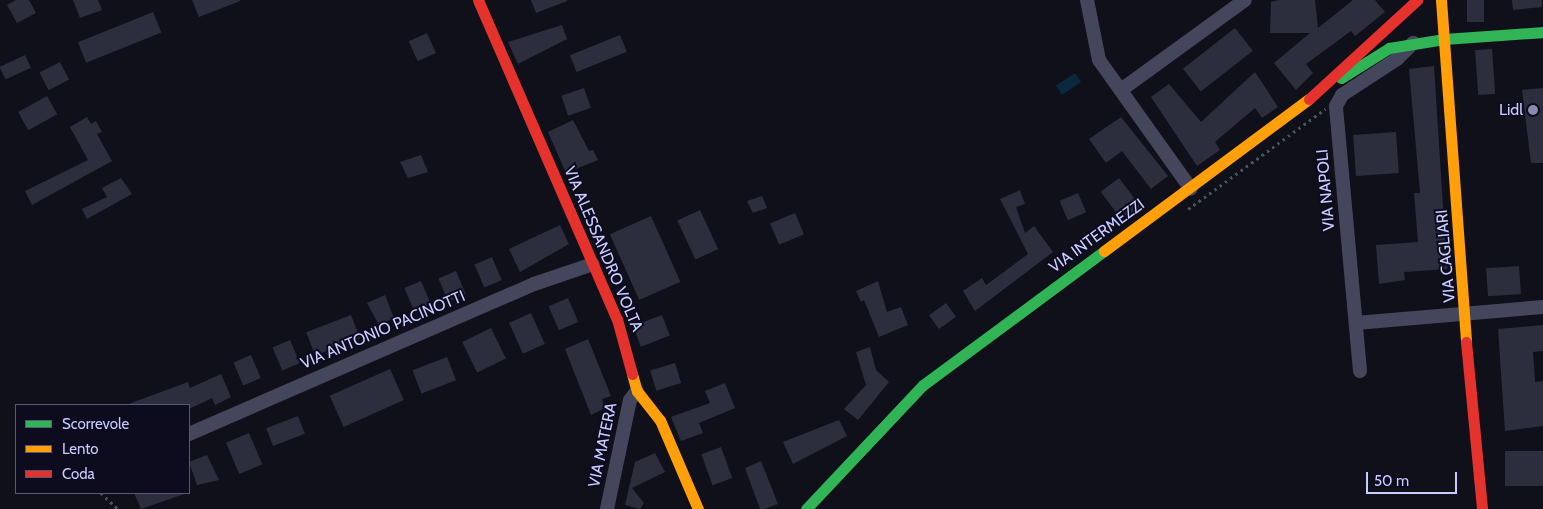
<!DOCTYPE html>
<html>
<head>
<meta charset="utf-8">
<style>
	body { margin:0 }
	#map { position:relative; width:1543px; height:509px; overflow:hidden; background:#10101a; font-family:Cabin,sans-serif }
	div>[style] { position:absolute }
	.water>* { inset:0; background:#0b283e; transform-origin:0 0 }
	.building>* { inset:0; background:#2d2e3d; transform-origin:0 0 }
	.path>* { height:2.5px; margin-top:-1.25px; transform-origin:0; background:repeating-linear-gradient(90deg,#44555e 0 2.5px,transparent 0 6.5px) }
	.street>* { height:14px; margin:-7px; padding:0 7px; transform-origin:7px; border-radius:7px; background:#44465b }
	.fast>* { height:11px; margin:-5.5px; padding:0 5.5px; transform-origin:5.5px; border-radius:5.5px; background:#30b455 }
	.slow>* { height:11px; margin:-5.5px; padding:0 5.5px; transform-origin:5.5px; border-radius:5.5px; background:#ff9f0a }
	.jam>* { height:11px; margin:-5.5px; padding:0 5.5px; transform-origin:5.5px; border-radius:5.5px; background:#e5322d }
	.dots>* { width:14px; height:14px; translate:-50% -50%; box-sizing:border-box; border:2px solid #0c0c1e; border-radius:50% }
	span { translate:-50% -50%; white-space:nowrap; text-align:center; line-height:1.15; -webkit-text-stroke:4px #0c0c1e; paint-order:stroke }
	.poi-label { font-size:16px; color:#c9ccff }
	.right { translate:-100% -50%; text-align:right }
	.street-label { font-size:16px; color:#c9ccff }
	.legend { position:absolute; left:15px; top:404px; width:175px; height:90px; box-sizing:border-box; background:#0c0c1e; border:1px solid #585978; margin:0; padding:6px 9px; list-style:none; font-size:15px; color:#c9ccff }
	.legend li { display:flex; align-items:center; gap:10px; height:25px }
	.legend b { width:25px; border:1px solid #585978 }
	.scale { position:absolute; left:1366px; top:472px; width:91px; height:22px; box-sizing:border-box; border:2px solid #c9ccff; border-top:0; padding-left:6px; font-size:15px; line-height:18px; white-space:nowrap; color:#c9ccff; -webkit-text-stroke:4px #0c0c1e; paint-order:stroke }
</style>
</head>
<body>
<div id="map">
	<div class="water">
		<div style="left:1075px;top:73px;width:11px;height:23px;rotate:56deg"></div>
	</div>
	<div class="building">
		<div style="clip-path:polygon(16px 0,29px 0,36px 13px,17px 23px,7px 5px)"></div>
		<div style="clip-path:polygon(73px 0,98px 0,102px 10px,80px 18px)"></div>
		<div style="clip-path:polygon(192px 0,240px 0,240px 1px,199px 17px)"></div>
		<div style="clip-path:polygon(531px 0,567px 0,567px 1px,536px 13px)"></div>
		<div style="clip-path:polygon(1279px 0,1315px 0,1318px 28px,1353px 0,1375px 0,1385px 12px,1355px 36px,1351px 31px,1306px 64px,1313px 73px,1296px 90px,1274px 63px,1310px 33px,1270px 33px,1271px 2px)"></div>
		<div style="left:1467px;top:0;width:17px;height:22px"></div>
		<div style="clip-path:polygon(1512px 0,1542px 0,1542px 7px,1513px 10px)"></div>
		<div style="left:153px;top:12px;width:22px;height:81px;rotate:68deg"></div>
		<div style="clip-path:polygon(562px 25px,567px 39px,518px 64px,508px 42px)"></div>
		<div style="left:1235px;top:28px;width:29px;height:66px;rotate:52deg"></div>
		<div style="left:427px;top:33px;width:22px;height:20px;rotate:66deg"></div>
		<div style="left:620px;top:35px;width:18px;height:54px;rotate:68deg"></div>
		<div style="left:1492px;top:49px;width:45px;height:17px;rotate:86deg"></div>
		<div style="left:25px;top:55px;width:14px;height:28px;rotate:65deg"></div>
		<div style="left:60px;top:62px;width:20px;height:23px;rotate:63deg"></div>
		<div style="clip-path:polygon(1434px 66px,1447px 269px,1404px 272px,1405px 280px,1379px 284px,1376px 245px,1418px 242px,1414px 193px,1420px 193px,1409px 69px)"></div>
		<div style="clip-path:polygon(1255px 72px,1278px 107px,1262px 118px,1255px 108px,1215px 142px,1220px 150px,1197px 166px,1151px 97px,1169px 84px,1201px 122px)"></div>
		<div style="left:584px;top:88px;width:21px;height:24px;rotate:71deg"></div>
		<div style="clip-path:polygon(1543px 88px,1543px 163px,1531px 163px,1522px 90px)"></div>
		<div style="left:47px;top:96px;width:21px;height:33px;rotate:61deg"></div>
		<div style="clip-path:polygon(87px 117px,91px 124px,96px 121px,102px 132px,97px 134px,112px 161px,32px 205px,25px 191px,88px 160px,70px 127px)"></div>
		<div style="clip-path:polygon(1121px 117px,1168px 176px,1151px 189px,1122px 151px,1106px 163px,1089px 139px)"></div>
		<div style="clip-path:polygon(573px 120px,589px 151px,593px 150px,598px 160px,566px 173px,548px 132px)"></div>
		<div style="left:1396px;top:132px;width:41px;height:43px;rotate:86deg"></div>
		<div style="clip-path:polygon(421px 155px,428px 172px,408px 178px,400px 162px)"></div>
		<div style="clip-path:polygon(121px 178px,132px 194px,87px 219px,82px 209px,107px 197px,102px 188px)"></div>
		<div style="left:1119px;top:178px;width:38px;height:23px;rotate:53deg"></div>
		<div style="clip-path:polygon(1020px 190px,1025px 204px,1016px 207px,1025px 233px,1034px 226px,1053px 252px,975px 311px,963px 291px,982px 278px,986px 285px,1028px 254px,1000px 199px)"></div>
		<div style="left:1078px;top:193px;width:21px;height:20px;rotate:67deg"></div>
		<div style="clip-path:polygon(762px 196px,767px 208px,753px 213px,747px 201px)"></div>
		<div style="left:700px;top:210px;width:43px;height:25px;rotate:65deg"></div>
		<div style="left:795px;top:213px;width:23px;height:27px;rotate:67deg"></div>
		<div style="left:651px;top:216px;width:72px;height:45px;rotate:66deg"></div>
		<div style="clip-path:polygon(560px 225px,569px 244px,520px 272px,509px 249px)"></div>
		<div style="left:492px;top:257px;width:25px;height:19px;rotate:67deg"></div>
		<div style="left:1519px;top:266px;width:28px;height:33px;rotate:86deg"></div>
		<div style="left:456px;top:271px;width:25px;height:19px;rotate:67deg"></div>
		<div style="left:421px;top:281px;width:25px;height:18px;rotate:67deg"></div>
		<div style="clip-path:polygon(878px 281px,887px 312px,901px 307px,908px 325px,879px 337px,864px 300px,861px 302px,856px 291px)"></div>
		<div style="clip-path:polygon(385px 295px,394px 318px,379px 325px,367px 303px)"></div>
		<div style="left:568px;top:298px;width:26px;height:21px;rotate:67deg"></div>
		<div style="left:946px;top:303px;width:17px;height:21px;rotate:54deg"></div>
		<div style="left:531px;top:313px;width:34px;height:24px;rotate:66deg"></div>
		<div style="left:351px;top:315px;width:25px;height:48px;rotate:69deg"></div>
		<div style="left:662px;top:315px;width:22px;height:31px;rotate:69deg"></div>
		<div style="clip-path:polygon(1543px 325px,1543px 351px,1533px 352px,1535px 382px,1543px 381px,1543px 426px,1505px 431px,1498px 329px)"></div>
		<div style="left:491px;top:328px;width:34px;height:32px;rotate:64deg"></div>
		<div style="clip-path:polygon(588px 339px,611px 396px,602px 399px,605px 408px,591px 415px,565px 349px)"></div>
		<div style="left:290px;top:340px;width:25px;height:19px;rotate:67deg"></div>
		<div style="clip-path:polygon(870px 347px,876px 370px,889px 382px,858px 420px,844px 409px,866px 385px,856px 352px)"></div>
		<div style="left:251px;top:355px;width:25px;height:19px;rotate:67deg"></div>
		<div style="left:447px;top:357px;width:25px;height:37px;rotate:69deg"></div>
		<div style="left:675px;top:363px;width:21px;height:26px;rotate:73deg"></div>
		<div style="left:390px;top:369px;width:34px;height:66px;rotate:66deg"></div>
		<div style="clip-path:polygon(221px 374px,231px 397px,215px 405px,212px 398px,189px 409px,189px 405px,126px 405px,188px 382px,190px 388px)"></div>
		<div style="clip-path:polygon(725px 383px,735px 408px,699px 423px,703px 433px,681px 441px,671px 417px,710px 403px,705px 391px)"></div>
		<div style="left:298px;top:416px;width:19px;height:34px;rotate:69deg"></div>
		<div style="clip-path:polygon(839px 420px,847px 436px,793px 464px,783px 442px)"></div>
		<div style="left:249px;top:433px;width:34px;height:25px;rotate:67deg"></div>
		<div style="left:721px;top:447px;width:33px;height:21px;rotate:70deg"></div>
		<div style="left:1543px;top:451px;width:35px;height:38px;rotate:90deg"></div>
		<div style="clip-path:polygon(655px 453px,665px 472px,632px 488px,644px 503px,640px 509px,625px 505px,635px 462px)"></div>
		<div style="clip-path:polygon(207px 455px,219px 480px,197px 485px,189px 462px)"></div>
		<div style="clip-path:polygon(761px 461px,778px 504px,764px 509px,760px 509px,745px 468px)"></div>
		<div style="clip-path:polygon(134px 493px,187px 493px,141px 509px)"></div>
	</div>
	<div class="path">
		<div style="left:1188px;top:209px;width:170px;rotate:-36.1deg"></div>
		<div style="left:101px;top:493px;width:23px;rotate:43deg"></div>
	</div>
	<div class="street">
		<div style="left:1087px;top:0;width:61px;rotate:78.7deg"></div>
		<div style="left:1099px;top:60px;width:158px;rotate:54.5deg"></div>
		<div style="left:1121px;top:90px;width:153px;rotate:-36deg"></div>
		<div style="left:1356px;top:323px;width:188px;rotate:-4.9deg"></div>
		<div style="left:1360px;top:371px;width:266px;rotate:-95.2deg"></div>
		<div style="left:1336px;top:106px;width:13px;rotate:-61deg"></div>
		<div style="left:1342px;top:95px;width:66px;rotate:-33.2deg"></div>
		<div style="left:1397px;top:59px;width:23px;rotate:-45deg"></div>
		<div style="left:189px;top:434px;width:376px;rotate:-23.5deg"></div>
		<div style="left:534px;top:284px;width:62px;rotate:-18.7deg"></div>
		<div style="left:607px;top:509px;width:111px;rotate:-78.1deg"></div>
		<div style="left:630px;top:400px;width:11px;rotate:-52deg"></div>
	</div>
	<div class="fast">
		<div style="left:1341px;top:78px;width:57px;rotate:-32deg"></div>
		<div style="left:1389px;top:48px;width:56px;rotate:-9.3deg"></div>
		<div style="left:1444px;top:39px;width:99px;rotate:-4deg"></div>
		<div style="left:806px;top:509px;width:170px;rotate:-46.7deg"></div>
		<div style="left:923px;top:385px;width:225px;rotate:-36.5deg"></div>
	</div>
	<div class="slow">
		<div style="left:1441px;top:0;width:343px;rotate:85.8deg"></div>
		<div style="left:1104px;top:251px;width:255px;rotate:-36.6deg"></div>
		<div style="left:632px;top:374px;width:18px;rotate:74deg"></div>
		<div style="left:637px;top:391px;width:37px;rotate:52deg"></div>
		<div style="left:660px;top:420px;width:97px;rotate:66.9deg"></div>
	</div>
	<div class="jam">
		<div style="left:478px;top:0;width:348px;rotate:66.5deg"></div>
		<div style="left:617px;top:319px;width:57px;rotate:74.7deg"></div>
		<div style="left:1309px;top:99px;width:147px;rotate:-42.5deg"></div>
		<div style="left:1466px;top:342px;width:168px;rotate:84.5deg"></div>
	</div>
	<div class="dots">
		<div style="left:1533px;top:110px;background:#888aaf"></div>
	</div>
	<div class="poi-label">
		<span class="right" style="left:1523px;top:110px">Lidl</span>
	</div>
	<div class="street-label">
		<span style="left:1326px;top:190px;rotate:-95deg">VIA NAPOLI</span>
		<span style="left:1097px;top:236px;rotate:-36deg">VIA INTERMEZZI</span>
		<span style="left:603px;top:249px;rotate:67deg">VIA ALESSANDRO VOLTA</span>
		<span style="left:1446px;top:256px;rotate:-95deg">VIA CAGLIARI</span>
		<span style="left:383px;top:330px;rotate:-23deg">VIA ANTONIO PACINOTTI</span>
		<span style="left:603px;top:445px;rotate:-78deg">VIA MATERA</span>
	</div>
	<ul class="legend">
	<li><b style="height:6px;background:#30b455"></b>Scorrevole</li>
	<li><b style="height:6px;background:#ff9f0a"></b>Lento</li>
	<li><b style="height:6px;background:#e5322d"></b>Coda</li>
	</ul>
	<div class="scale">50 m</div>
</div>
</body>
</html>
